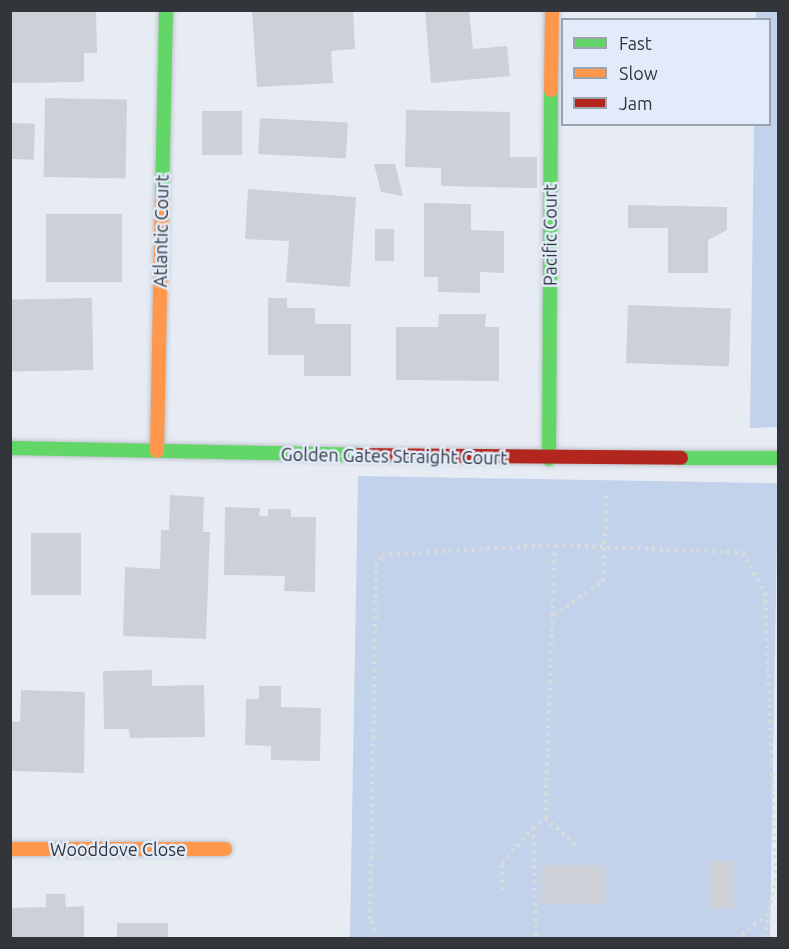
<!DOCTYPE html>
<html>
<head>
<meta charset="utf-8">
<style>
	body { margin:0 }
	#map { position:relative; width:789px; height:949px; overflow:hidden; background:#e7ecf4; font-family:Ubuntu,sans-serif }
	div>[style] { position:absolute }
	.green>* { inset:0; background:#c2d2eb; transform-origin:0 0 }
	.building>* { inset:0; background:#cdd1d7; transform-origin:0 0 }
	.path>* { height:4px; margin-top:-2px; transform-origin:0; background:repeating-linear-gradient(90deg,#d9dadc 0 3px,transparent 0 7.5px) }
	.roads { filter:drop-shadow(0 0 2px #bec3c9) drop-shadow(0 0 2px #bec3c9) }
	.fast>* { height:14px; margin:-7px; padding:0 7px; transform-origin:7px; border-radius:7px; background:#63d668 }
	.slow>* { height:14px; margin:-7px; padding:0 7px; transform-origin:7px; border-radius:7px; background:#ff974d }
	.jam>* { height:14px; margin:-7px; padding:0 7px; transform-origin:7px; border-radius:7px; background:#b3261e }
	span { translate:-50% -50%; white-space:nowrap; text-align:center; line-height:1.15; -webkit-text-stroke:5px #e1ebfa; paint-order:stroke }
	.street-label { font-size:18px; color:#32363b }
	.frame { position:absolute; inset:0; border:12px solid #32363b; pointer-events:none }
	.legend { position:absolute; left:561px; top:18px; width:210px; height:108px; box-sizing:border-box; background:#e1ebfa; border:2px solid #9ba3ae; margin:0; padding:8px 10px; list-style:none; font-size:18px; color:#32363b }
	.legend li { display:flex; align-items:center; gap:12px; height:30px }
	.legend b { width:30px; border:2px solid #9ba3ae }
</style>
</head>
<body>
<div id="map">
	<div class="green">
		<div style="clip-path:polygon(756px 11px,778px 11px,778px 427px,750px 428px,754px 125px,770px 124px,770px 20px,756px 19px)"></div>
		<div style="left:358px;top:476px;width:420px;height:462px;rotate:1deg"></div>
	</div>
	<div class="building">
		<div style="clip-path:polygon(33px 10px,96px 10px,97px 53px,84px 53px,84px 82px,10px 83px,10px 12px)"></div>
		<div style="clip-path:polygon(252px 10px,353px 10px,355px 49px,331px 51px,333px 83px,257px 87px)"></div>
		<div style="clip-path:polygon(425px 10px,469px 10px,473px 49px,507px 46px,510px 76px,431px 83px)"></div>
		<div style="left:45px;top:98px;width:82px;height:79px;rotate:1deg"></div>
		<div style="clip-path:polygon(406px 110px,510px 112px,510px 157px,537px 157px,537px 188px,441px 186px,441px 168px,405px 167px)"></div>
		<div style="left:202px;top:111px;width:40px;height:44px"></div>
		<div style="left:260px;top:118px;width:88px;height:36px;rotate:3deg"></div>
		<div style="left:10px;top:123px;width:25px;height:36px;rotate:2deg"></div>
		<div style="clip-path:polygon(374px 164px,395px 164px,403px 196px,381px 192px)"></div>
		<div style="clip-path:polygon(248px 189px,356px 197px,350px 287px,286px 282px,289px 241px,245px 239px)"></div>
		<div style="clip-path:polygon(424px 203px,471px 204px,471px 230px,504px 231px,504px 273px,480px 272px,480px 293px,438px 292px,438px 277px,424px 277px)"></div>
		<div style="clip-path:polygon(628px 205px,727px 207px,727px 230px,708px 240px,708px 273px,668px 273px,668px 228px,628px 228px)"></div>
		<div style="left:46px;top:214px;width:76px;height:68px"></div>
		<div style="left:375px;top:229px;width:19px;height:32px"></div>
		<div style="left:92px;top:298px;width:72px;height:81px;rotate:89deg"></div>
		<div style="clip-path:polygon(268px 298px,287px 298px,287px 308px,315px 308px,315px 324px,351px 324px,351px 376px,304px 376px,304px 355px,268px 355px)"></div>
		<div style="left:628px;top:305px;width:103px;height:58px;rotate:2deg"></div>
		<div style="clip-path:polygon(439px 314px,486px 314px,485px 327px,499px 327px,499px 381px,396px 380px,396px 327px,438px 327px)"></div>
		<div style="clip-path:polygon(170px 495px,204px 497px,203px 532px,210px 532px,206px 639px,123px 636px,125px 567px,160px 569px,161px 530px,169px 530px)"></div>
		<div style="clip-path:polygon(225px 507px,260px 508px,259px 516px,268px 516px,268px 509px,291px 509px,291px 517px,316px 517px,315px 592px,284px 591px,285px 576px,224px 575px)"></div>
		<div style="left:81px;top:533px;width:62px;height:50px;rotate:90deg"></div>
		<div style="clip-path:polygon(152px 670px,152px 686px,204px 685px,205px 737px,130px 738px,129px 729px,104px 729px,103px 671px)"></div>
		<div style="clip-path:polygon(259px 686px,281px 686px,281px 707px,321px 708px,320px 761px,271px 760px,271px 746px,245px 745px,246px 699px,259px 699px)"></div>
		<div style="clip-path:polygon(21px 690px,85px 692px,84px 773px,10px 771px,10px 722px,20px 722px)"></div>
		<div style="left:709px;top:861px;width:25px;height:48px"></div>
		<div style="left:541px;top:865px;width:65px;height:39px"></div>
		<div style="clip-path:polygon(46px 894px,65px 894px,66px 907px,84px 906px,84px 938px,10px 938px,10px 908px,46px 907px)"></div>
		<div style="left:168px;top:923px;width:15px;height:51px;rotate:90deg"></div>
	</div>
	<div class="path">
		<div style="left:554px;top:615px;width:60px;rotate:-34.8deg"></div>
		<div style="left:603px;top:581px;width:89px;rotate:-87.4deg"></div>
		<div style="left:545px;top:818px;width:273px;rotate:-87.9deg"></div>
		<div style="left:533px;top:828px;width:110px;rotate:88.4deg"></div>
		<div style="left:503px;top:890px;width:27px;rotate:-92deg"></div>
		<div style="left:502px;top:863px;width:47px;rotate:-48.5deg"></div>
		<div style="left:533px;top:828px;width:16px;rotate:-40deg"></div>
		<div style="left:545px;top:818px;width:44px;rotate:41.3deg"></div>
		<div style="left:377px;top:938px;width:20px;rotate:-110deg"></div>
		<div style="left:370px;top:919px;width:353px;rotate:-89deg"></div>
		<div style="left:376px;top:566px;width:13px;rotate:-61deg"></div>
		<div style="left:382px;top:555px;width:173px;rotate:-3.3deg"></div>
		<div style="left:555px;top:545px;width:188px;rotate:2.4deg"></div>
		<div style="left:743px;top:553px;width:46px;rotate:61.2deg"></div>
		<div style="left:765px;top:593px;width:285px;rotate:87.8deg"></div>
		<div style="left:776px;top:878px;width:37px;rotate:103deg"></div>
		<div style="left:768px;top:914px;width:39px;rotate:142deg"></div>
		<div style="left:766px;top:938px;width:24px;rotate:-85deg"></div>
	</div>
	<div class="roads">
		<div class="fast">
			<div style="left:162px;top:200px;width:190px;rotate:-88.8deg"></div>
			<div style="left:10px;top:448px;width:349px;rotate:1.1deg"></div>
			<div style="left:681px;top:458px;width:97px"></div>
			<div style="left:549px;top:459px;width:369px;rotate:-89.7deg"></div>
		</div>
		<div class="slow">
			<div style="left:551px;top:90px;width:80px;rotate:-89.3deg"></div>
			<div style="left:157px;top:451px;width:251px;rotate:-88.9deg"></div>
			<div style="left:10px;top:849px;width:215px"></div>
		</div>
		<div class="jam">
			<div style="left:359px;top:455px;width:322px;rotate:0.5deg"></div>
		</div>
	</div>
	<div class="street-label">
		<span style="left:161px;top:231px;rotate:-89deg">Atlantic Court</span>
		<span style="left:550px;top:235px;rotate:-90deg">Pacific Court</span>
		<span style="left:394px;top:456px;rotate:1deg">Golden Gates Straight Court</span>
		<span style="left:118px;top:849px">Wooddove Close</span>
	</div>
	<div class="frame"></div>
	<ul class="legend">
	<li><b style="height:8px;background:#63d668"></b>Fast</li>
	<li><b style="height:8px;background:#ff974d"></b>Slow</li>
	<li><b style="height:8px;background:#b3261e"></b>Jam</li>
	</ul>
</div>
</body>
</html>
